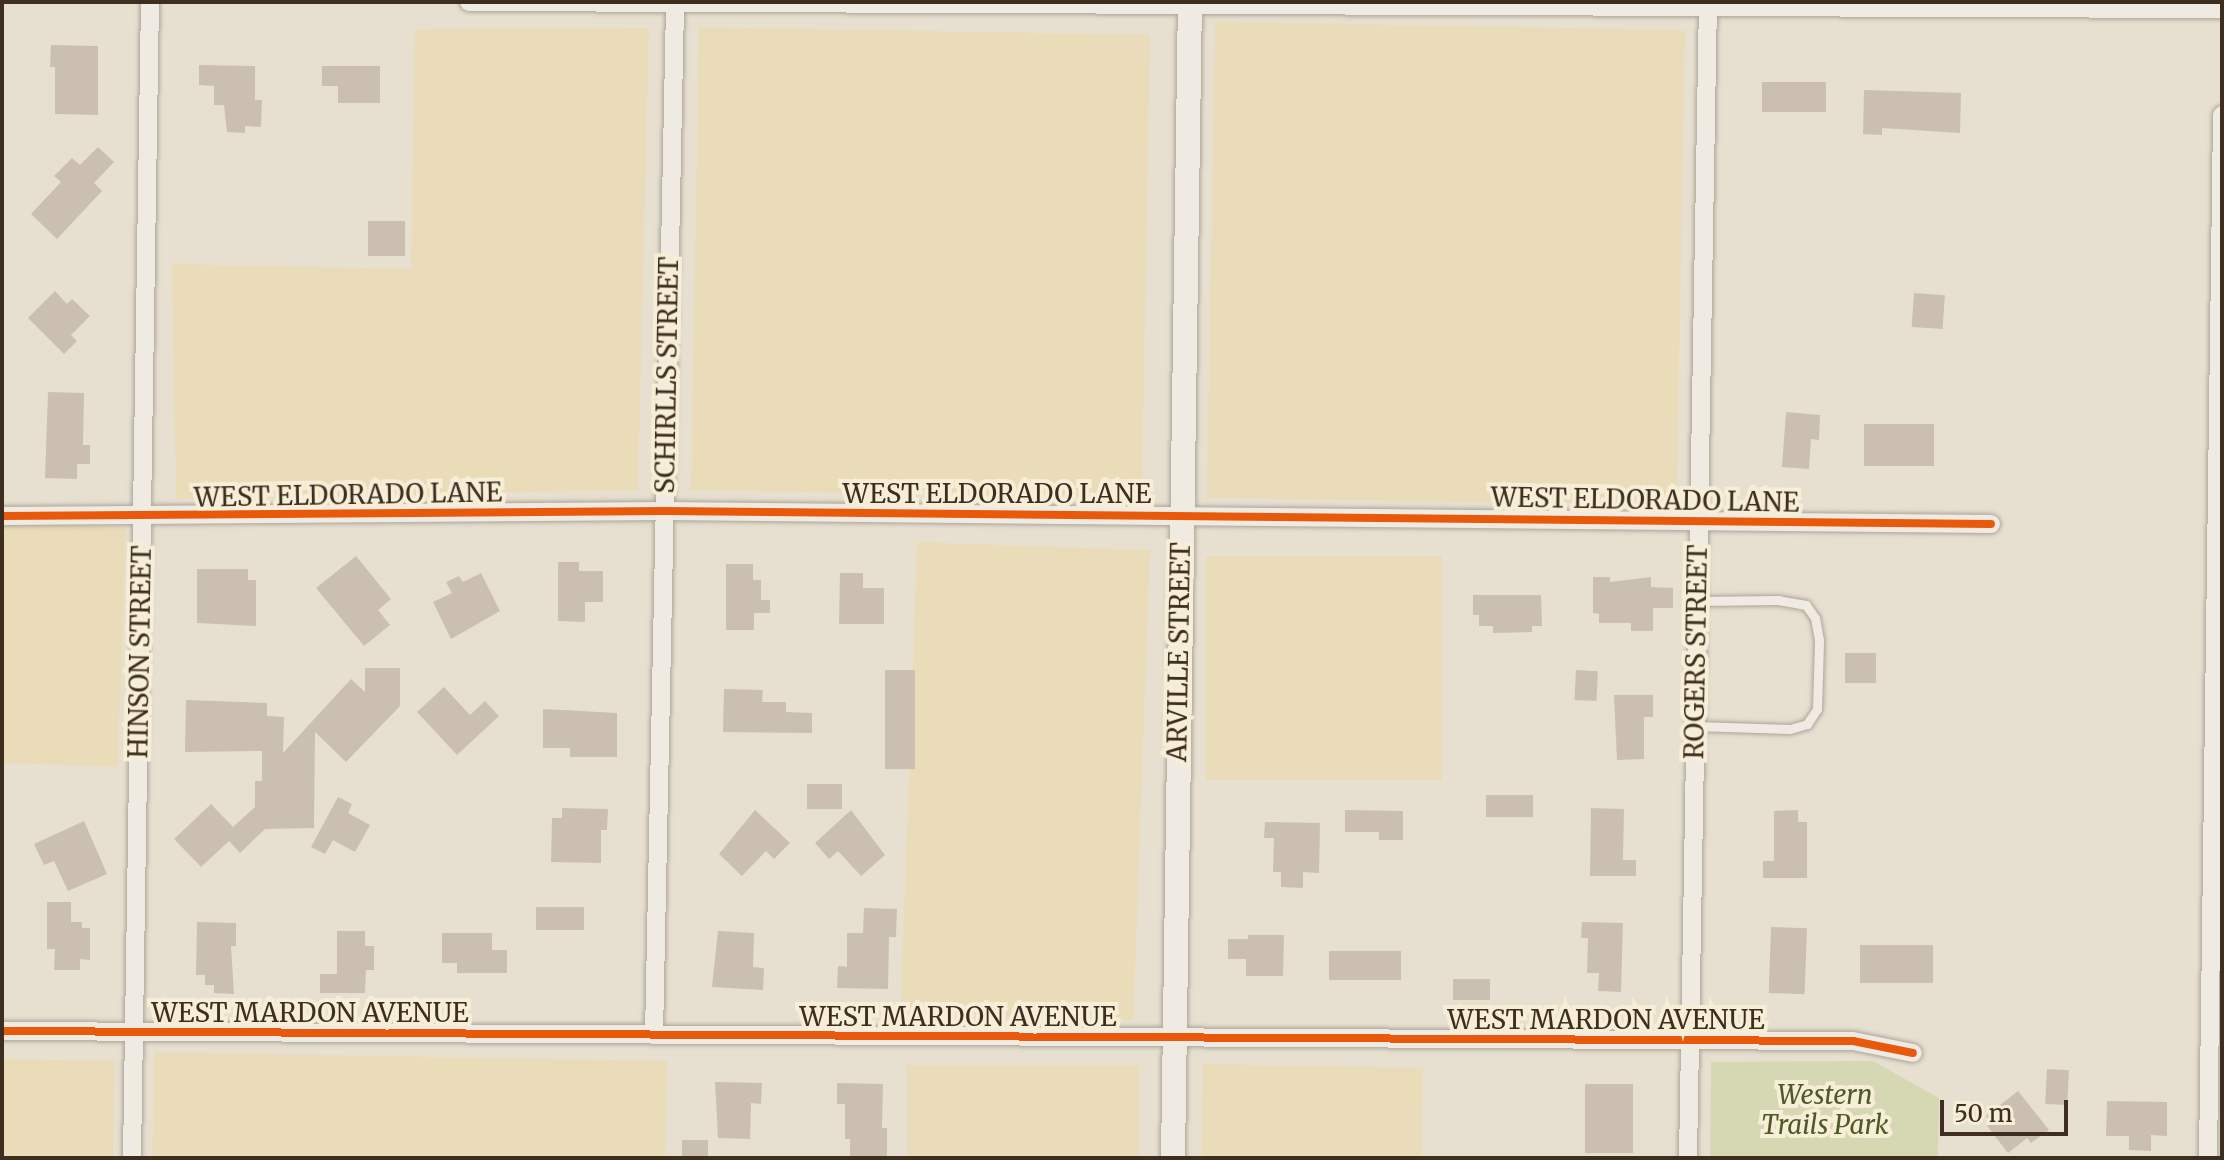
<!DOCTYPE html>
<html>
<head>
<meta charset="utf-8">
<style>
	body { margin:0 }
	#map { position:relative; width:2224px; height:1160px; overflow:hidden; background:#e7e0d1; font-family:Merriweather,serif }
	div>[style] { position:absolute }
	.green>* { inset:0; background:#d6d7b3 }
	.sand>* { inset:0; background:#eadcb9; transform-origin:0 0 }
	.building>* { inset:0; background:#cbbfb2; transform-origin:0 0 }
	.roads { filter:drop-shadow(0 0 2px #ada599) drop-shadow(0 0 2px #ada599) }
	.lane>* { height:9px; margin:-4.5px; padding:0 4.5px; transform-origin:4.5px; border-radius:4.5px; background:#efebe3 }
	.street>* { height:18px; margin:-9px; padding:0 9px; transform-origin:9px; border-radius:9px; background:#efebe3 }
	.secondary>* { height:24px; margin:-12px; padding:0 12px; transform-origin:12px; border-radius:12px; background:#efebe3 }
	.cycleway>* { height:8px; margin:-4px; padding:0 4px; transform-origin:4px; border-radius:4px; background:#e8590c }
	span { translate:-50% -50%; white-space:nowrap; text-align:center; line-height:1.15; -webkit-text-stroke:8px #f7eed8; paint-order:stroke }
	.street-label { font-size:26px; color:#3d2e20 }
	.park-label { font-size:26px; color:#4d5a26; font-style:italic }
	.frame { position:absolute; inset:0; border:4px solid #3d2e20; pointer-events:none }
	.scale { position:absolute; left:1940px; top:1100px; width:128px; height:36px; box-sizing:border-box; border:4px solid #3d2e20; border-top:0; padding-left:10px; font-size:24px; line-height:28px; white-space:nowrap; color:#3d2e20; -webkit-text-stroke:6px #f7eed8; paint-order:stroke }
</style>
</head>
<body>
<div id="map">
	<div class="green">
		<div style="clip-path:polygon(1873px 1061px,1939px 1098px,1938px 1158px,1710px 1158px,1711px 1062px)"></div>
	</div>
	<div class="sand">
		<div style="left:699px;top:27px;width:451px;height:463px;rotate:1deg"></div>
		<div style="clip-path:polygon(649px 28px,638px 490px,176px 499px,172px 264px,411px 269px,415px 29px)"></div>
		<div style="left:1685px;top:30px;width:476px;height:470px;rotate:91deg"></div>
		<div style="left:126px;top:527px;width:240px;height:124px;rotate:92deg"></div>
		<div style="left:917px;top:542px;width:233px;height:470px;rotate:2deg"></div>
		<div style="left:1206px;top:556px;width:236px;height:224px"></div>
		<div style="left:154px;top:1052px;width:513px;height:106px;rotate:1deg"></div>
		<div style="left:2px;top:1059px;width:113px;height:99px;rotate:1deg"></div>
		<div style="left:1203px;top:1064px;width:220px;height:94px;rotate:1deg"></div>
		<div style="left:907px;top:1065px;width:232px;height:93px"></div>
	</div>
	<div class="building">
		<div style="clip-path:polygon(51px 45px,98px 46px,98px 115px,55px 114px,55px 67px,50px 67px)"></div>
		<div style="clip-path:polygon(199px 65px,255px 66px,255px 100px,262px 100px,261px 127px,245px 126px,245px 133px,227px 132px,224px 105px,214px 105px,214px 86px,199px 85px)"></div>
		<div style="clip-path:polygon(322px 66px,380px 66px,380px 103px,338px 103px,338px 86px,322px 86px)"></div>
		<div style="left:1762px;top:82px;width:64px;height:30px"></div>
		<div style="clip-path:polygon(1864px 90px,1961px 93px,1960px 133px,1882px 128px,1882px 135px,1863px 134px)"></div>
		<div style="clip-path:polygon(98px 147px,114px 162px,94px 183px,102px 191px,57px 239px,31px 214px,61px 182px,54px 176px,72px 158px,80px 165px)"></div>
		<div style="left:368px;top:221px;width:37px;height:35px"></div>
		<div style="clip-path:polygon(55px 291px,67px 304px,72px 299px,90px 316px,71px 335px,77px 341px,64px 354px,28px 318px)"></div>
		<div style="left:1914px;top:293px;width:31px;height:34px;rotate:4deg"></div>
		<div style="clip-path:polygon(48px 392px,84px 393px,83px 445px,90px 445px,90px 464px,77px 464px,77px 479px,45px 478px)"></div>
		<div style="clip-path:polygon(1786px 412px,1820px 415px,1819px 440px,1811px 439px,1809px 469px,1782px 467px)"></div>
		<div style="left:1864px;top:424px;width:70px;height:42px"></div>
		<div style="clip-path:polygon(356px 556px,391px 599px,378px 610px,390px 625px,364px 646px,316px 588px)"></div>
		<div style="clip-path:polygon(558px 562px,579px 562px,579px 571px,603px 571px,603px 602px,585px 602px,585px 622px,558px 621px)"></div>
		<div style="clip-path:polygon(726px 564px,753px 564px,753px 580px,761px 580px,761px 600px,770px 600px,770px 613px,754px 613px,754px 630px,726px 630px)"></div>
		<div style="clip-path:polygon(197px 569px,248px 569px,248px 580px,256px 580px,256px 626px,197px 623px)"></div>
		<div style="clip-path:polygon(481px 573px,500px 611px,451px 639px,433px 602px,452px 593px,446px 582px,459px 576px,463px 582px)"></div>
		<div style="clip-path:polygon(840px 573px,863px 573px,863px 588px,884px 588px,884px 624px,839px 624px)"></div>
		<div style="clip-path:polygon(1593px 577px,1610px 577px,1610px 582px,1651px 577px,1651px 587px,1673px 588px,1673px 608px,1653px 608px,1653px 631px,1631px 631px,1631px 623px,1599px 623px,1599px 614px,1593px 613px)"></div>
		<div style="clip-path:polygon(1473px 595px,1541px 595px,1542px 626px,1532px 626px,1532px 632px,1493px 633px,1493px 626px,1479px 626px,1479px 615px,1473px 615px)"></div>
		<div style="left:1845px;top:653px;width:31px;height:30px"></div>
		<div style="clip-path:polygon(365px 668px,400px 668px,400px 706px,346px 762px,315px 732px,314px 828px,265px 829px,240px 853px,229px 841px,201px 867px,174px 839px,211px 804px,233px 827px,255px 807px,255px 781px,262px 781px,262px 751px,185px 752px,186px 700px,267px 703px,267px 716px,284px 717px,283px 753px,351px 679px,365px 692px)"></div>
		<div style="left:885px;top:670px;width:30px;height:99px"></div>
		<div style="left:1576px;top:670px;width:22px;height:30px;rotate:3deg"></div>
		<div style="clip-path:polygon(444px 687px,470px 715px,485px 701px,499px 716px,457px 755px,417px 712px)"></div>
		<div style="clip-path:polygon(724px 689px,763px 690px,762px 702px,786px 702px,786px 712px,812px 713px,812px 733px,723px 732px)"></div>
		<div style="clip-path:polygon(1614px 695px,1653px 695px,1653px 717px,1644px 717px,1644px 759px,1617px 760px)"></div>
		<div style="clip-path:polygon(543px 709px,617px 713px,617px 757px,570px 757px,570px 748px,543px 748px)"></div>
		<div style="left:807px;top:784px;width:35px;height:25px"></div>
		<div style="left:1533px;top:795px;width:22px;height:47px;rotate:90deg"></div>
		<div style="clip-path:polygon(338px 797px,352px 804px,348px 813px,370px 825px,355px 852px,333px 840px,325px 854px,311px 847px)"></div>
		<div style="clip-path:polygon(562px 808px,608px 809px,607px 830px,601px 830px,601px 863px,551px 862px,552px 818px,562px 818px)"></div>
		<div style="clip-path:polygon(1591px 808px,1624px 809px,1623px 860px,1636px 860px,1636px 876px,1590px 876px)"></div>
		<div style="clip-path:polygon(755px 810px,790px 843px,774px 859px,766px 851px,742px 876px,719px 854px)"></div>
		<div style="clip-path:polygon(851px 810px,885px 855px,861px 876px,838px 851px,829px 859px,815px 843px)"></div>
		<div style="clip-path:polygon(1345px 810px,1403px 811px,1403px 840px,1379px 840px,1379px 832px,1345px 832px)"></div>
		<div style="clip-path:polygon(1798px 810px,1798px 822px,1807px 822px,1807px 878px,1763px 878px,1763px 861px,1774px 861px,1774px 811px)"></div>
		<div style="clip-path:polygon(84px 821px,107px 874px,68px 891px,54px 861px,44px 865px,34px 844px)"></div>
		<div style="clip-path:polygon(1265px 822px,1320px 823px,1319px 873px,1303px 872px,1303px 888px,1281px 887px,1281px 872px,1273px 872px,1274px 838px,1264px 838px)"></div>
		<div style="clip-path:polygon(47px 902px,71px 902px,71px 922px,82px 922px,82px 928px,90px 928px,90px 960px,80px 959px,80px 970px,54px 970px,55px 949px,47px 949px)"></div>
		<div style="left:536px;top:907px;width:48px;height:23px"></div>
		<div style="clip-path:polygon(864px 908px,897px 909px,896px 937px,889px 937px,888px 989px,837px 988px,838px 966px,847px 967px,847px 933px,863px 933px)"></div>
		<div style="clip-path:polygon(197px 922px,236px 923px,236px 946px,231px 946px,234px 994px,214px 993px,214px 985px,205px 985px,205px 975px,196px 975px)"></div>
		<div style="clip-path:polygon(1582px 922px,1623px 923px,1621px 992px,1598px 991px,1599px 973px,1587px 973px,1588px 938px,1581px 938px)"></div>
		<div style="left:1771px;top:927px;width:36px;height:66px;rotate:2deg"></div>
		<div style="clip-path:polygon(337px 931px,365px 931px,365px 946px,374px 946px,374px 970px,366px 970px,365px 993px,320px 993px,320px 974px,337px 974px)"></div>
		<div style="clip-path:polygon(718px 931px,754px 933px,753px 967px,764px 968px,763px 990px,712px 987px)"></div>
		<div style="clip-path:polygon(442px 933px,492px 933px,492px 950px,507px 950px,507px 973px,457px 973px,457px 963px,442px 963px)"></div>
		<div style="clip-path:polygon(1248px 935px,1284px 935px,1283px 976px,1246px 976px,1246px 959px,1228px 959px,1228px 939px,1248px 939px)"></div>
		<div style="left:1860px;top:945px;width:73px;height:38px"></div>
		<div style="left:1329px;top:951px;width:72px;height:29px"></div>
		<div style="left:1453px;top:979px;width:37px;height:21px"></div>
		<div style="left:2047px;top:1069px;width:22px;height:35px;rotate:3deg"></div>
		<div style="clip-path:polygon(715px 1082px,762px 1083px,761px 1104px,751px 1103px,750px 1139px,718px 1138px)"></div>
		<div style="clip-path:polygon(837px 1083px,883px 1084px,882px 1128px,887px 1128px,887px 1158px,850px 1158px,850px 1139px,845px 1139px,845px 1104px,837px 1104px)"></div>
		<div style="left:1585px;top:1084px;width:48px;height:69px"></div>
		<div style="clip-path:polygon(2018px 1091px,2049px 1130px,2031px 1143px,2027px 1138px,2008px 1153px,1987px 1126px,1991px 1123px,1986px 1116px)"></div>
		<div style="clip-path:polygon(2107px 1101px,2167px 1102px,2167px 1136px,2151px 1135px,2151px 1151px,2129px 1150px,2129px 1136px,2106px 1136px)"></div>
		<div style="left:682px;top:1140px;width:26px;height:18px"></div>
	</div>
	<div class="roads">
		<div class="lane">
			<div style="left:1695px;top:726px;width:95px;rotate:1.8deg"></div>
			<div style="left:1790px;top:729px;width:18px;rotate:-16deg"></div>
			<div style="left:1807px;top:724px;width:18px;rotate:-56deg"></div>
			<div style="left:1817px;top:709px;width:69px;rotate:-88.3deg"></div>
			<div style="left:1819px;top:640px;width:22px;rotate:-100deg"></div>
			<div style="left:1815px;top:618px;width:16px;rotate:-125deg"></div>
			<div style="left:1806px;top:605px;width:27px;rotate:-170deg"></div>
			<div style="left:1779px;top:600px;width:83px;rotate:179.3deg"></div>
		</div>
		<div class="street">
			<div style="left:469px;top:2px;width:1753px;rotate:0.23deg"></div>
			<div style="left:2px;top:516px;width:662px;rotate:-0.43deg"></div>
			<div style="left:664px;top:511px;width:1327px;rotate:0.56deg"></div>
			<div style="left:2px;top:1031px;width:1851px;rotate:0.31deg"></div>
			<div style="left:1853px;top:1041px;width:61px;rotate:11.3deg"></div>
			<div style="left:654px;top:1035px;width:1031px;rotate:-88.83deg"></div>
			<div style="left:132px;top:1158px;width:1156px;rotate:-89.11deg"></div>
			<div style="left:1688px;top:1158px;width:1156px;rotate:-89.01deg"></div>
			<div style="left:2208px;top:1158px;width:1043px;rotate:-89.23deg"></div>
		</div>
		<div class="secondary">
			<div style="left:1173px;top:1158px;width:1156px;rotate:-89.16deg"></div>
		</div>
	</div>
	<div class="cycleway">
		<div style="left:2px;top:516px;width:662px;rotate:-0.43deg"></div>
		<div style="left:664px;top:511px;width:1327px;rotate:0.56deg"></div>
		<div style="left:2px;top:1031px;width:1851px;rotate:0.31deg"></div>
		<div style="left:1853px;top:1041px;width:61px;rotate:11.3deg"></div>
	</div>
	<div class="street-label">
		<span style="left:667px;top:375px;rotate:-89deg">SCHIRLLS STREET</span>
		<span style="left:997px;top:494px">WEST ELDORADO LANE</span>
		<span style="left:348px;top:495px;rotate:-1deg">WEST ELDORADO LANE</span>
		<span style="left:1645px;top:500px;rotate:1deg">WEST ELDORADO LANE</span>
		<span style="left:140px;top:652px;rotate:-89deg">HINSON STREET</span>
		<span style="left:1179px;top:652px;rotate:-89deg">ARVILLE STREET</span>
		<span style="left:1696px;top:652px;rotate:-89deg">ROGERS STREET</span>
		<span style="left:310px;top:1013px">WEST MARDON AVENUE</span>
		<span style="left:958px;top:1017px">WEST MARDON AVENUE</span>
		<span style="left:1606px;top:1020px">WEST MARDON AVENUE</span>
	</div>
	<div class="park-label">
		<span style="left:1825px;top:1110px">Western<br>Trails Park</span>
	</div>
	<div class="frame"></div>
	<div class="scale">50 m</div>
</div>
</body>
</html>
